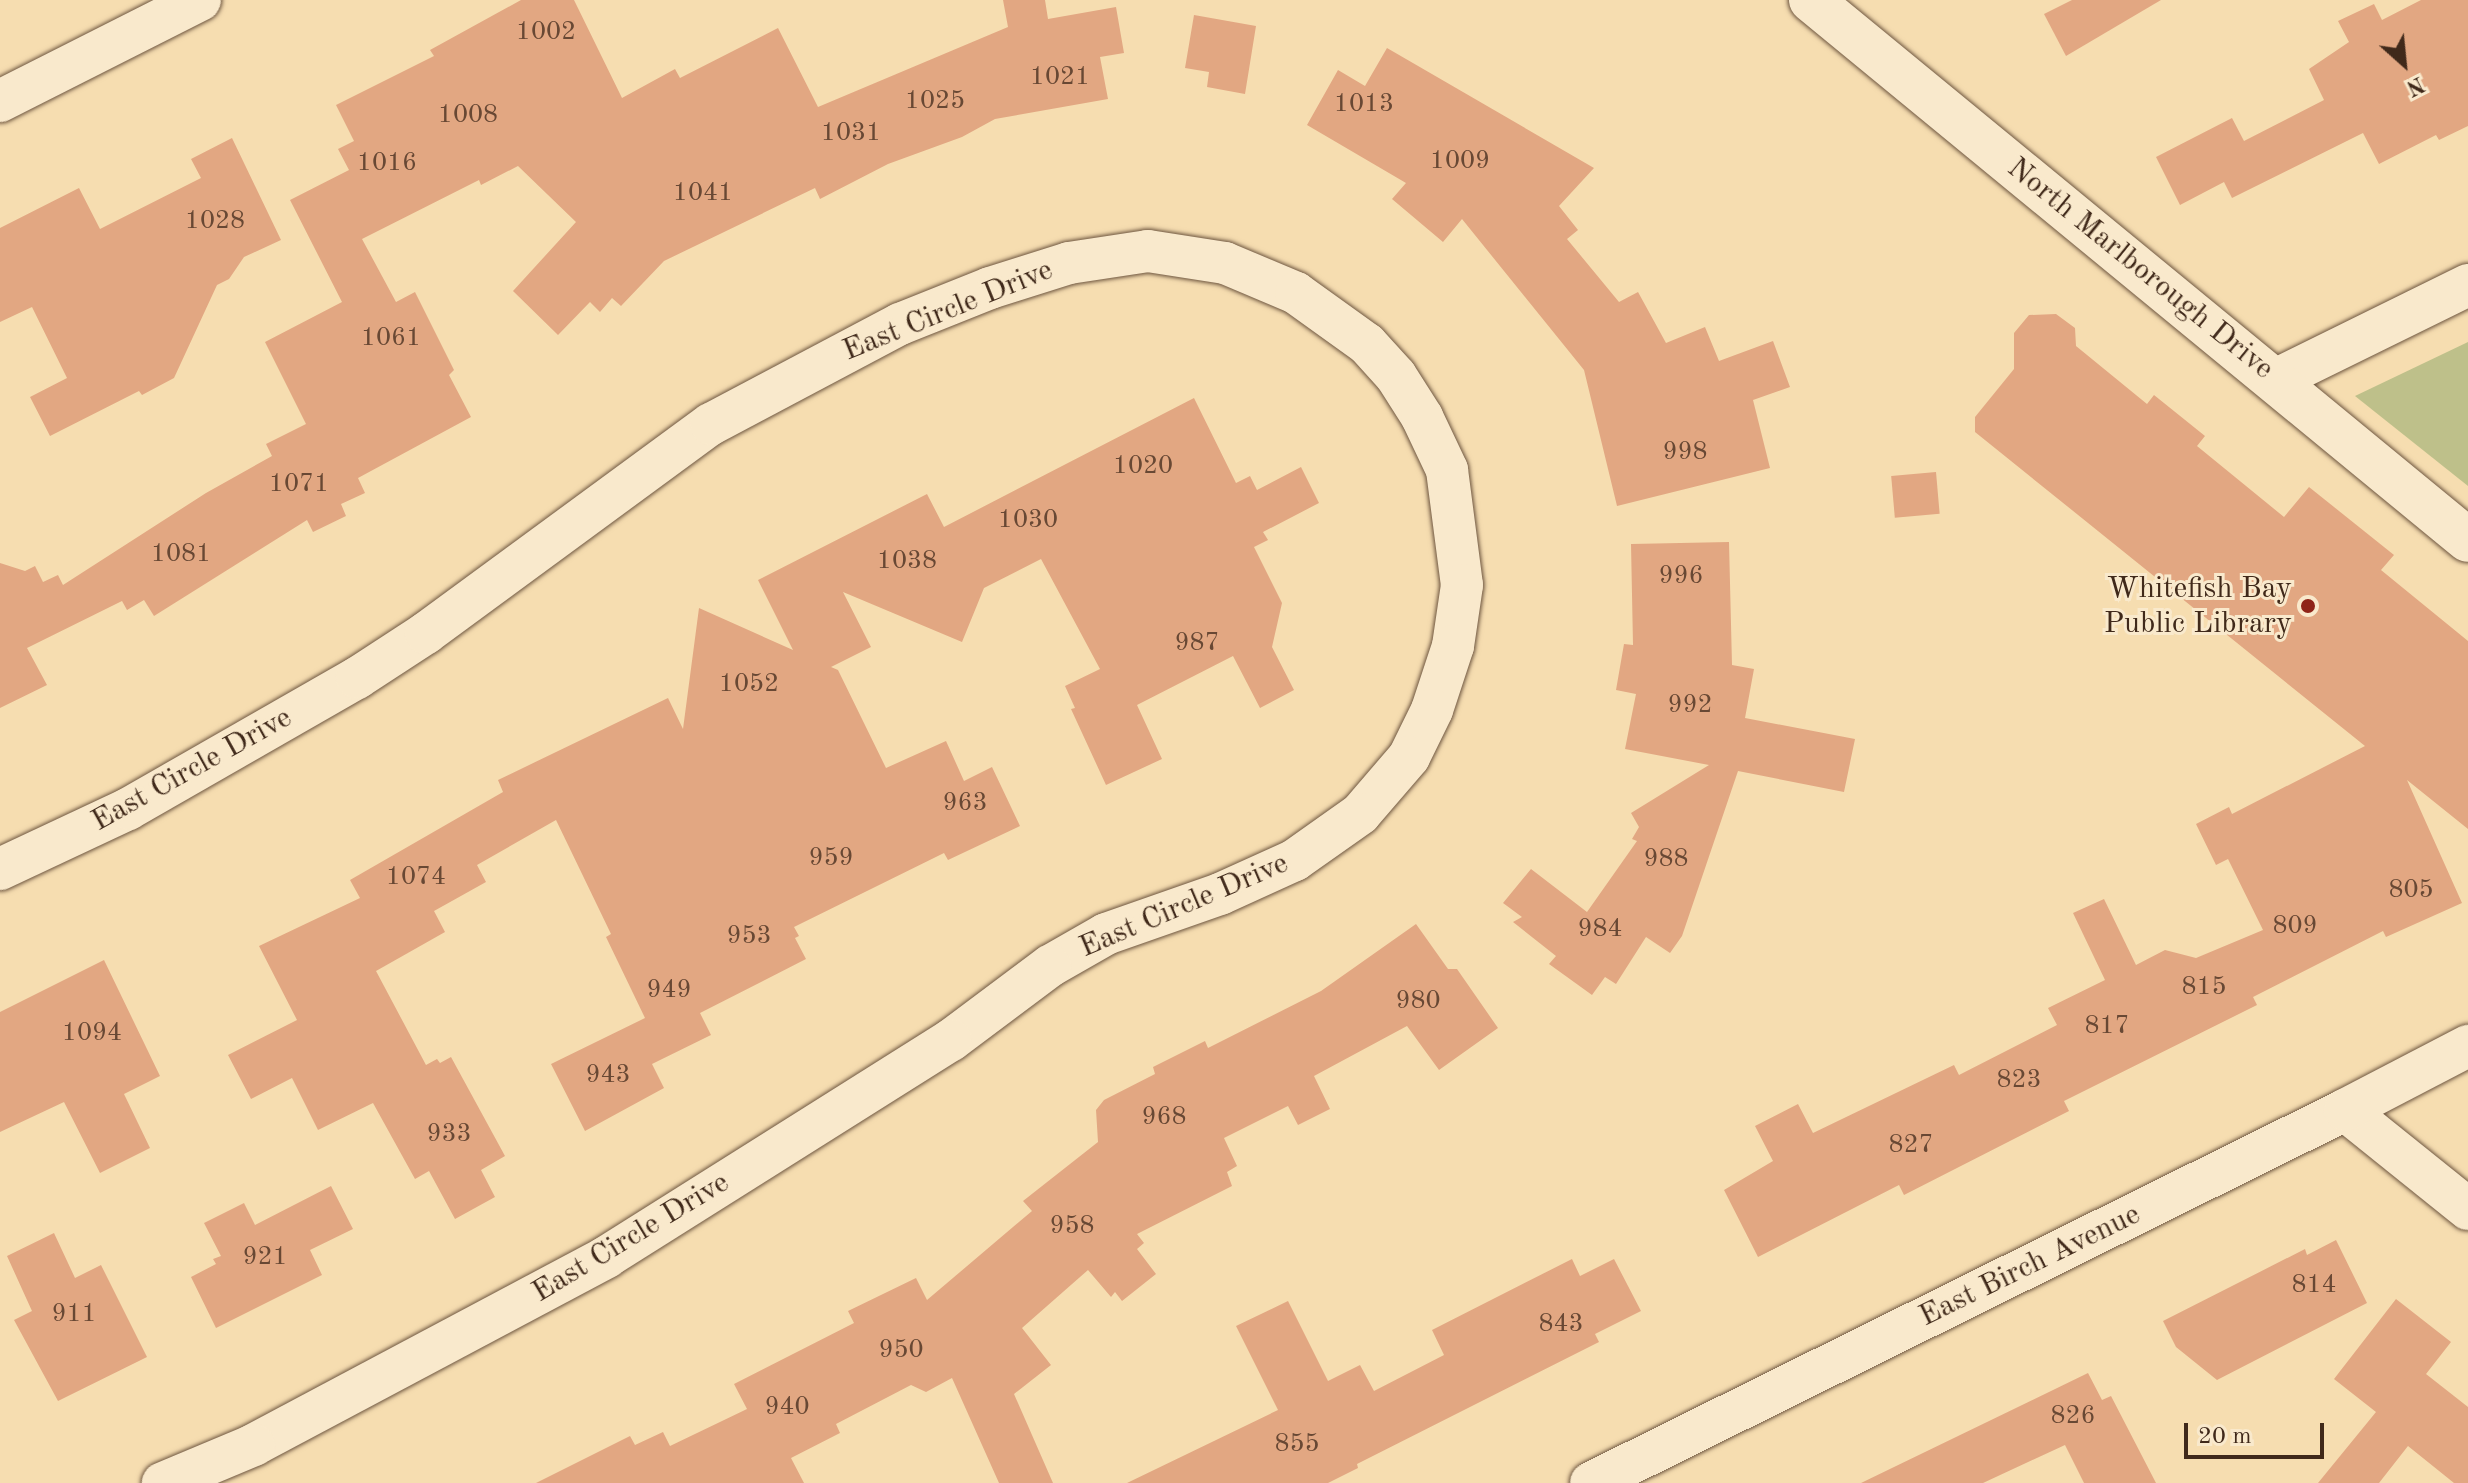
<!DOCTYPE html>
<html>
<head>
<meta charset="utf-8">
<style>
	body { margin:0 }
	#map { position:relative; width:2468px; height:1483px; overflow:hidden; background:#f6ddb0; font-family:"Old Standard TT",serif }
	div>[style] { position:absolute }
	.green>* { inset:0; background:#bec08a }
	.building>* { inset:0; background:#e2a782; transform-origin:0 0 }
	.roads { filter:drop-shadow(0 0 2px #6e5640) drop-shadow(0 0 2px #6e5640) }
	.street>* { height:42px; margin:-21px; padding:0 21px; transform-origin:21px; border-radius:21px; background:#f9e9cc }
	.secondary>* { height:44px; margin:-22px; padding:0 22px; transform-origin:22px; border-radius:22px; background:#f9e9cc }
	.dots>* { width:22px; height:22px; translate:-50% -50%; box-sizing:border-box; border:4px solid #f9e9cc; border-radius:50% }
	span { translate:-50% -50%; white-space:nowrap; text-align:center; line-height:1.15; -webkit-text-stroke:6px #f9e9cc; paint-order:stroke }
	.number-label { font-size:26px; color:#684834 }
	.number-label span { -webkit-text-stroke-width:0 }
	.street-label { font-size:30px; color:#40291a }
	.poi-label { font-size:30px; color:#40291a }
	.right { translate:-100% -50%; text-align:right }
	.north { position:absolute; left:2364px; top:24px; width:80px; height:80px; -webkit-text-stroke:6px #f9e9cc; paint-order:stroke; rotate:153deg; font-size:22px; font-weight:700; line-height:32px; text-align:center; color:#40291a }
	.north::after { content:''; display:block; margin:auto; width:28px; height:36px; background:#40291a; clip-path:polygon(50% 0,100% 100%,50% 72%,0 100%) }
	.scale { position:absolute; left:2184px; top:1423px; width:140px; height:36px; box-sizing:border-box; border:4px solid #40291a; border-top:0; padding-left:10px; font-size:24px; line-height:28px; white-space:nowrap; color:#40291a; -webkit-text-stroke:6px #f9e9cc; paint-order:stroke }
</style>
</head>
<body>
<div id="map">
	<div class="green">
		<div style="clip-path:polygon(2468px 342px,2468px 486px,2355px 396px)"></div>
	</div>
	<div class="building">
		<div style="clip-path:polygon(521px 0,574px 0,622px 98px,675px 69px,680px 78px,778px 28px,818px 107px,1008px 27px,1003px 0,1045px 0,1048px 19px,1116px 7px,1124px 53px,1100px 57px,1108px 99px,995px 119px,962px 137px,888px 164px,820px 199px,815px 188px,664px 261px,621px 306px,612px 298px,600px 312px,590px 302px,558px 335px,513px 291px,576px 222px,518px 166px,481px 185px,479px 180px,362px 239px,396px 302px,415px 292px,454px 370px,449px 375px,471px 417px,358px 478px,365px 493px,341px 504px,346px 516px,313px 532px,307px 520px,154px 616px,144px 600px,127px 610px,122px 601px,27px 648px,47px 685px,0 708px,0 563px,25px 571px,35px 566px,43px 582px,58px 575px,63px 585px,206px 493px,272px 456px,266px 444px,306px 424px,265px 342px,342px 302px,290px 200px,349px 170px,338px 149px,354px 141px,336px 105px,434px 56px,430px 50px)"></div>
		<div style="clip-path:polygon(2072px 0,2161px 0,2066px 56px,2044px 14px)"></div>
		<div style="clip-path:polygon(2421px 0,2468px 0,2468px 126px,2439px 140px,2436px 135px,2379px 164px,2363px 133px,2232px 198px,2224px 182px,2180px 205px,2156px 157px,2232px 118px,2244px 141px,2324px 100px,2309px 69px,2349px 42px,2338px 21px,2374px 4px,2382px 20px)"></div>
		<div style="clip-path:polygon(1194px 15px,1256px 26px,1245px 94px,1207px 87px,1209px 72px,1185px 68px)"></div>
		<div style="clip-path:polygon(1387px 48px,1594px 168px,1559px 206px,1578px 230px,1567px 239px,1619px 302px,1638px 292px,1666px 343px,1705px 327px,1719px 361px,1773px 341px,1790px 387px,1753px 400px,1770px 468px,1617px 506px,1584px 370px,1462px 219px,1443px 242px,1392px 199px,1406px 183px,1307px 125px,1338px 70px,1365px 86px)"></div>
		<div style="clip-path:polygon(232px 138px,281px 240px,244px 257px,229px 279px,217px 285px,174px 378px,142px 395px,139px 391px,50px 436px,30px 397px,67px 378px,32px 307px,0 322px,0 228px,79px 188px,100px 229px,201px 178px,191px 159px)"></div>
		<div style="clip-path:polygon(2056px 314px,2075px 328px,2076px 346px,2147px 404px,2154px 395px,2205px 436px,2197px 446px,2284px 517px,2309px 487px,2394px 555px,2381px 570px,2468px 641px,2468px 829px,2407px 780px,2462px 903px,2386px 937px,2383px 931px,2253px 997px,2257px 1005px,2064px 1101px,2069px 1111px,1904px 1195px,1899px 1185px,1758px 1257px,1724px 1190px,1773px 1161px,1755px 1126px,1798px 1104px,1813px 1133px,1954px 1065px,1959px 1075px,2057px 1025px,2048px 1008px,2105px 980px,2073px 913px,2104px 899px,2136px 965px,2165px 950px,2196px 958px,2263px 930px,2228px 859px,2216px 865px,2196px 824px,2229px 807px,2232px 814px,2365px 746px,1975px 432px,1975px 417px,2014px 369px,2014px 333px,2029px 315px)"></div>
		<div style="clip-path:polygon(1194px 398px,1236px 483px,1250px 476px,1257px 490px,1301px 467px,1319px 503px,1263px 532px,1268px 540px,1254px 547px,1282px 603px,1272px 647px,1294px 690px,1260px 708px,1233px 656px,1137px 705px,1162px 759px,1106px 785px,1071px 709px,1075px 708px,1065px 686px,1100px 669px,1041px 559px,984px 588px,962px 642px,843px 592px,871px 647px,831px 667px,838px 670px,886px 768px,946px 741px,964px 781px,992px 767px,1020px 826px,948px 860px,944px 853px,794px 927px,799px 936px,795px 938px,806px 959px,700px 1013px,711px 1035px,652px 1064px,664px 1088px,585px 1131px,551px 1064px,645px 1018px,606px 937px,611px 934px,556px 820px,477px 865px,486px 882px,434px 911px,445px 932px,376px 971px,426px 1065px,437px 1059px,440px 1063px,451px 1057px,505px 1156px,481px 1170px,495px 1197px,455px 1219px,429px 1171px,415px 1179px,373px 1103px,318px 1130px,292px 1078px,251px 1099px,228px 1055px,297px 1020px,259px 946px,360px 898px,350px 880px,503px 792px,498px 780px,668px 698px,683px 729px,699px 608px,793px 650px,758px 580px,927px 494px,944px 527px)"></div>
		<div style="left:1936px;top:472px;width:42px;height:45px;rotate:85deg"></div>
		<div style="clip-path:polygon(1729px 542px,1732px 665px,1754px 669px,1745px 718px,1855px 739px,1844px 792px,1738px 771px,1682px 936px,1670px 953px,1646px 937px,1616px 984px,1605px 977px,1592px 995px,1549px 964px,1556px 956px,1513px 922px,1522px 917px,1503px 903px,1531px 869px,1587px 912px,1637px 841px,1632px 839px,1639px 827px,1631px 813px,1709px 765px,1625px 749px,1636px 694px,1616px 690px,1624px 644px,1633px 645px,1631px 544px)"></div>
		<div style="clip-path:polygon(1416px 924px,1448px 969px,1457px 969px,1498px 1028px,1439px 1070px,1407px 1026px,1314px 1076px,1330px 1109px,1298px 1125px,1288px 1106px,1224px 1138px,1237px 1166px,1227px 1172px,1232px 1186px,1137px 1234px,1144px 1243px,1137px 1249px,1156px 1274px,1122px 1301px,1115px 1292px,1111px 1297px,1088px 1270px,1022px 1328px,1051px 1365px,1014px 1394px,1053px 1483px,999px 1483px,952px 1378px,926px 1392px,911px 1385px,836px 1424px,840px 1433px,791px 1458px,804px 1483px,536px 1483px,630px 1436px,635px 1445px,663px 1432px,670px 1446px,747px 1409px,734px 1384px,854px 1323px,848px 1311px,916px 1278px,927px 1300px,1032px 1211px,1023px 1201px,1098px 1142px,1096px 1110px,1104px 1100px,1155px 1074px,1153px 1067px,1205px 1041px,1208px 1048px,1321px 991px)"></div>
		<div style="clip-path:polygon(104px 960px,160px 1076px,124px 1094px,150px 1148px,100px 1173px,64px 1102px,0 1132px,0 1012px)"></div>
		<div style="clip-path:polygon(331px 1186px,353px 1229px,310px 1250px,322px 1275px,216px 1328px,191px 1277px,216px 1264px,213px 1259px,221px 1256px,204px 1223px,244px 1203px,255px 1225px)"></div>
		<div style="clip-path:polygon(54px 1233px,75px 1278px,101px 1265px,147px 1357px,58px 1401px,14px 1320px,32px 1311px,7px 1256px)"></div>
		<div style="clip-path:polygon(2336px 1240px,2367px 1303px,2217px 1380px,2176px 1347px,2163px 1321px,2305px 1249px,2307px 1255px)"></div>
		<div style="clip-path:polygon(1572px 1259px,1580px 1276px,1614px 1259px,1641px 1311px,1595px 1334px,1599px 1342px,1357px 1464px,1358px 1468px,1328px 1483px,1127px 1483px,1278px 1410px,1236px 1326px,1288px 1301px,1328px 1381px,1360px 1365px,1374px 1391px,1444px 1355px,1432px 1330px)"></div>
		<div style="clip-path:polygon(2396px 1299px,2451px 1342px,2426px 1374px,2468px 1407px,2468px 1483px,2454px 1483px,2408px 1446px,2379px 1483px,2318px 1483px,2376px 1412px,2334px 1379px)"></div>
		<div style="clip-path:polygon(2088px 1373px,2102px 1400px,2111px 1396px,2156px 1483px,2084px 1483px,2065px 1445px,1983px 1483px,1861px 1483px)"></div>
	</div>
	<div class="roads">
		<div class="street">
			<div style="left:0;top:101px;width:224px;rotate:-26.8deg"></div>
			<div style="left:2275px;top:380px;width:215px;rotate:-26.2deg"></div>
			<div style="left:0;top:869px;width:141px;rotate:-25.1deg"></div>
			<div style="left:128px;top:809px;width:264px;rotate:-29.8deg"></div>
			<div style="left:357px;top:678px;width:82px;rotate:-33.1deg"></div>
			<div style="left:426px;top:633px;width:353px;rotate:-36.3deg"></div>
			<div style="left:711px;top:424px;width:214px;rotate:-27.9deg"></div>
			<div style="left:900px;top:324px;width:97px;rotate:-21.8deg"></div>
			<div style="left:990px;top:288px;width:83px;rotate:-17.6deg"></div>
			<div style="left:1069px;top:263px;width:80px;rotate:-8.6deg"></div>
			<div style="left:1148px;top:251px;width:78px;rotate:8.9deg"></div>
			<div style="left:1225px;top:263px;width:77px;rotate:22.9deg"></div>
			<div style="left:1296px;top:293px;width:87px;rotate:35.7deg"></div>
			<div style="left:1367px;top:344px;width:43px;rotate:47.8deg"></div>
			<div style="left:1396px;top:376px;width:49px;rotate:57.6deg"></div>
			<div style="left:1422px;top:417px;width:59px;rotate:64.7deg"></div>
			<div style="left:1447px;top:470px;width:116px;rotate:82.6deg"></div>
			<div style="left:1462px;top:585px;width:62px;rotate:98.4deg"></div>
			<div style="left:1453px;top:646px;width:67px;rotate:108.2deg"></div>
			<div style="left:1432px;top:710px;width:52px;rotate:116.1deg"></div>
			<div style="left:1409px;top:757px;width:75px;rotate:130.7deg"></div>
			<div style="left:1360px;top:814px;width:80px;rotate:144.7deg"></div>
			<div style="left:1295px;top:860px;width:82px;rotate:155.6deg"></div>
			<div style="left:1220px;top:894px;width:121px;rotate:160.7deg"></div>
			<div style="left:1106px;top:934px;width:64px;rotate:150.3deg"></div>
			<div style="left:1050px;top:966px;width:124px;rotate:143.2deg"></div>
			<div style="left:951px;top:1040px;width:407px;rotate:147.8deg"></div>
			<div style="left:607px;top:1257px;width:400px;rotate:152deg"></div>
			<div style="left:254px;top:1445px;width:99px;rotate:157.3deg"></div>
			<div style="left:2345px;top:1110px;width:158px;rotate:38.8deg"></div>
			<div style="left:1591px;top:1483px;width:841px;rotate:-26.32deg"></div>
			<div style="left:2345px;top:1110px;width:139px;rotate:-27.5deg"></div>
		</div>
		<div class="secondary">
			<div style="left:1811px;top:0;width:850px;rotate:39.42deg"></div>
		</div>
	</div>
	<div class="dots">
		<div style="left:2308px;top:606px;background:#8f2418"></div>
	</div>
	<div class="number-label">
		<span style="left:546px;top:33px">1002</span>
		<span style="left:1060px;top:78px">1021</span>
		<span style="left:935px;top:102px">1025</span>
		<span style="left:1364px;top:105px">1013</span>
		<span style="left:468px;top:116px">1008</span>
		<span style="left:851px;top:134px">1031</span>
		<span style="left:1460px;top:162px">1009</span>
		<span style="left:387px;top:164px">1016</span>
		<span style="left:703px;top:194px">1041</span>
		<span style="left:215px;top:222px">1028</span>
		<span style="left:391px;top:339px">1061</span>
		<span style="left:1685px;top:453px">998</span>
		<span style="left:1143px;top:467px">1020</span>
		<span style="left:299px;top:485px">1071</span>
		<span style="left:1028px;top:521px">1030</span>
		<span style="left:181px;top:555px">1081</span>
		<span style="left:907px;top:562px">1038</span>
		<span style="left:1681px;top:577px">996</span>
		<span style="left:1197px;top:644px">987</span>
		<span style="left:749px;top:685px">1052</span>
		<span style="left:1690px;top:706px">992</span>
		<span style="left:965px;top:804px">963</span>
		<span style="left:831px;top:859px">959</span>
		<span style="left:1666px;top:860px">988</span>
		<span style="left:416px;top:878px">1074</span>
		<span style="left:2411px;top:891px">805</span>
		<span style="left:2295px;top:927px">809</span>
		<span style="left:1600px;top:930px">984</span>
		<span style="left:749px;top:937px">953</span>
		<span style="left:2204px;top:988px">815</span>
		<span style="left:669px;top:991px">949</span>
		<span style="left:1418px;top:1002px">980</span>
		<span style="left:2107px;top:1027px">817</span>
		<span style="left:92px;top:1034px">1094</span>
		<span style="left:608px;top:1076px">943</span>
		<span style="left:2019px;top:1081px">823</span>
		<span style="left:1164px;top:1118px">968</span>
		<span style="left:449px;top:1135px">933</span>
		<span style="left:1911px;top:1146px">827</span>
		<span style="left:1072px;top:1227px">958</span>
		<span style="left:265px;top:1258px">921</span>
		<span style="left:2314px;top:1286px">814</span>
		<span style="left:74px;top:1315px">911</span>
		<span style="left:1561px;top:1325px">843</span>
		<span style="left:901px;top:1351px">950</span>
		<span style="left:787px;top:1408px">940</span>
		<span style="left:2073px;top:1417px">826</span>
		<span style="left:1297px;top:1445px">855</span>
	</div>
	<div class="street-label">
		<span style="left:2140px;top:269px;rotate:39deg">North Marlborough Drive</span>
		<span style="left:948px;top:311px;rotate:-22deg">East Circle Drive</span>
		<span style="left:192px;top:770px;rotate:-29deg">East Circle Drive</span>
		<span style="left:1184px;top:906px;rotate:-23deg">East Circle Drive</span>
		<span style="left:631px;top:1238px;rotate:-31deg">East Circle Drive</span>
		<span style="left:2030px;top:1266px;rotate:-26deg">East Birch Avenue</span>
	</div>
	<div class="poi-label">
		<span class="right" style="left:2292px;top:606px">Whitefish Bay<br>Public Library</span>
	</div>
	<div class="north">N</div>
	<div class="scale">20 m</div>
</div>
</body>
</html>
